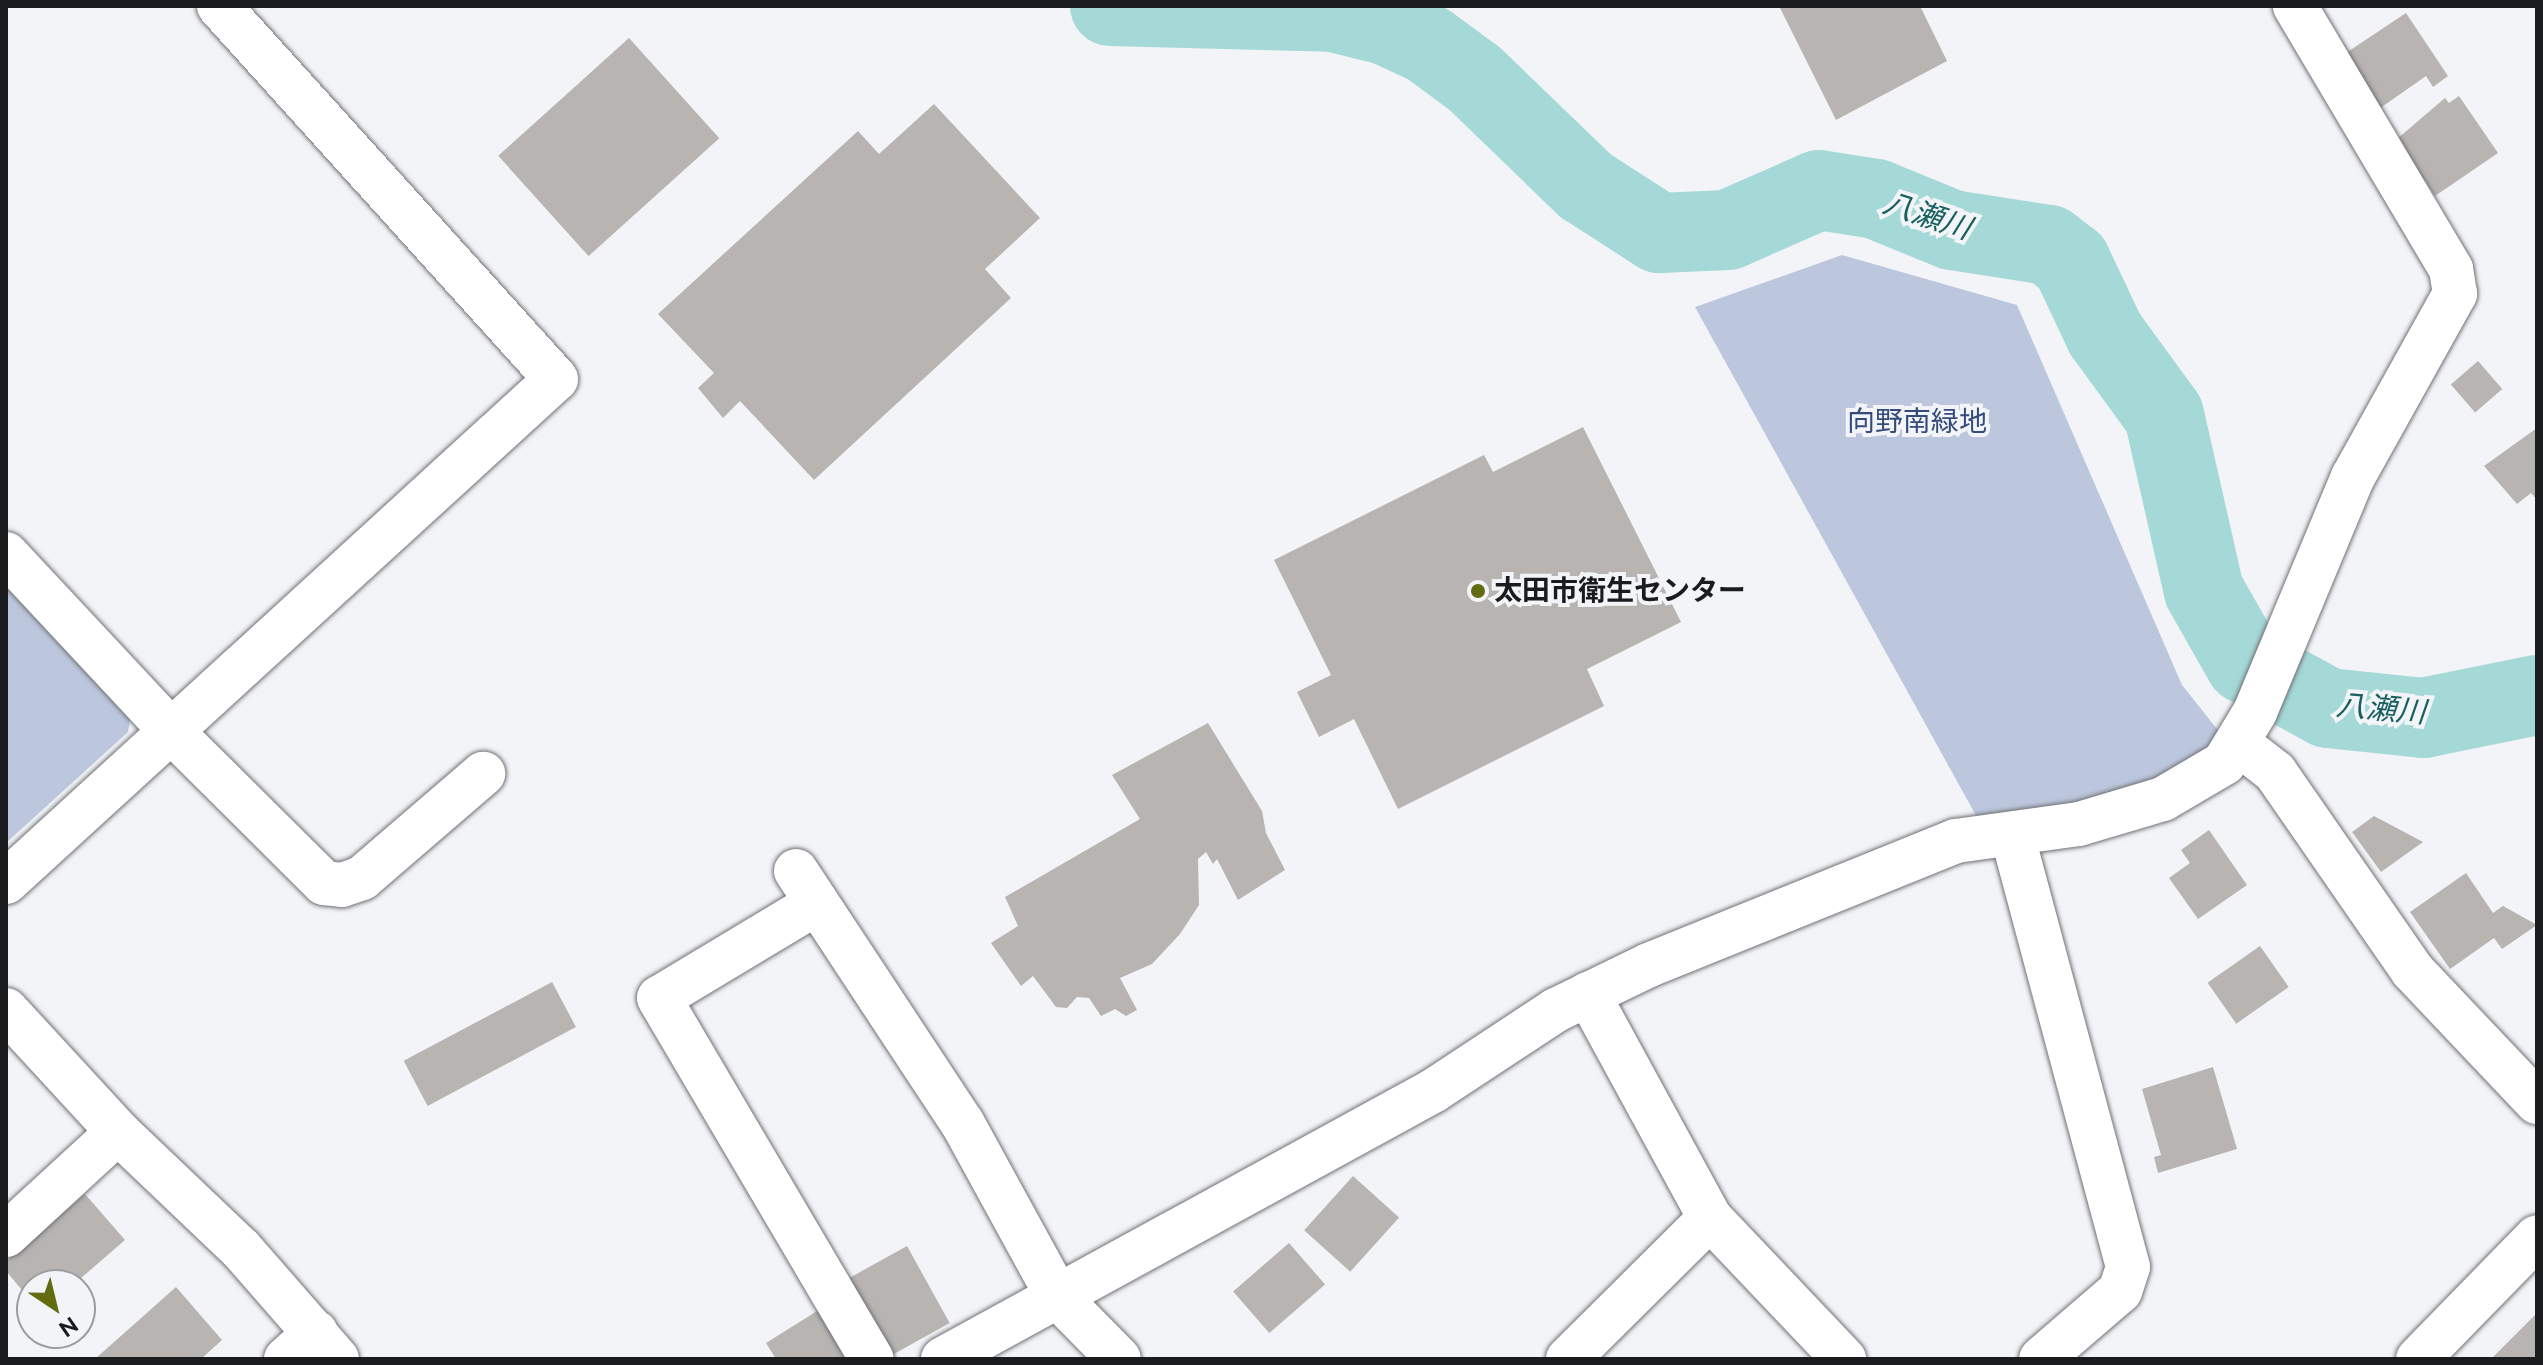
<!DOCTYPE html>
<html>
<head>
<meta charset="utf-8">
<style>
	body { margin:0 }
	#map { position:relative; width:2543px; height:1365px; overflow:hidden; background:#f2f4f7; font-family:Raleway,"Noto Sans JP",sans-serif }
	div>[style] { position:absolute }
	.green>* { inset:0; background:#bcc7dd }
	.river>* { height:80px; margin:-40px; padding:0 40px; transform-origin:40px; border-radius:40px; background:#a5d9d8 }
	.building>* { inset:0; background:#b7b4b2; transform-origin:0 0 }
	.roads { filter:drop-shadow(0 0 2px #717275) drop-shadow(0 0 2px #717275) }
	.minor>* { height:44px; margin:-22px; padding:0 22px; transform-origin:22px; border-radius:22px; background:#fff }
	.dots>* { width:22px; height:22px; translate:-50% -50%; box-sizing:border-box; border:4px solid #f2f4f7; border-radius:50% }
	span { translate:-50% -50%; white-space:nowrap; text-align:center; line-height:1.15; -webkit-text-stroke:8px #f2f4f7; paint-order:stroke }
	.park-label { font-size:28px; color:#354c7b }
	.poi-label { font-size:28px; color:#1a1b1c; font-weight:700 }
	.left { translate:0 -50%; text-align:left }
	.water-label { font-size:30px; color:#185f5f; font-style:italic }
	.frame { position:absolute; inset:0; border:8px solid #1a1b1c; pointer-events:none }
	.north { position:absolute; left:16px; top:1269px; width:80px; height:80px; box-sizing:border-box; background:#f2f4f7; border:2px solid #9c9d9f; border-radius:50%; rotate:145deg; font-size:22px; font-weight:700; line-height:32px; text-align:center; color:#1a1b1c }
	.north::after { content:''; display:block; margin:auto; width:28px; height:36px; background:#626b10; clip-path:polygon(50% 0,100% 100%,50% 72%,0 100%) }
</style>
</head>
<body>
<div id="map">
	<div class="green">
		<div style="clip-path:polygon(1842px 255px,2017px 305px,2182px 685px,2225px 739px,2206px 756px,2105px 800px,1979px 821px,1695px 307px)"></div>
		<div style="clip-path:polygon(6px 584px,131px 715px,128px 732px,6px 843px)"></div>
	</div>
	<div class="river">
		<div style="left:1110px;top:6px;width:223px;rotate:1.5deg"></div>
		<div style="left:1333px;top:12px;width:55px;rotate:13.8deg"></div>
		<div style="left:1386px;top:25px;width:47px;rotate:24.9deg"></div>
		<div style="left:1429px;top:45px;width:56px;rotate:36.3deg"></div>
		<div style="left:1474px;top:78px;width:156px;rotate:44deg"></div>
		<div style="left:1586px;top:186px;width:87px;rotate:32.8deg"></div>
		<div style="left:1659px;top:233px;width:69px;rotate:-2.5deg"></div>
		<div style="left:1728px;top:230px;width:99px;rotate:-23.7deg"></div>
		<div style="left:1819px;top:190px;width:58px;rotate:9deg"></div>
		<div style="left:1876px;top:199px;width:82px;rotate:22.2deg"></div>
		<div style="left:1952px;top:230px;width:98px;rotate:8.8deg"></div>
		<div style="left:2049px;top:245px;width:28px;rotate:38deg"></div>
		<div style="left:2071px;top:262px;width:80px;rotate:64.7deg"></div>
		<div style="left:2105px;top:334px;width:100px;rotate:53.9deg"></div>
		<div style="left:2164px;top:415px;width:180px;rotate:77.2deg"></div>
		<div style="left:2204px;top:591px;width:83px;rotate:60.3deg"></div>
		<div style="left:2245px;top:663px;width:94px;rotate:28.5deg"></div>
		<div style="left:2328px;top:708px;width:96px;rotate:6deg"></div>
		<div style="left:2423px;top:718px;width:116px;rotate:-11.4deg"></div>
	</div>
	<div class="building">
		<div style="clip-path:polygon(1779px 6px,1920px 6px,1947px 61px,1836px 120px)"></div>
		<div style="clip-path:polygon(2406px 13px,2448px 76px,2433px 87px,2426px 76px,2376px 111px,2340px 57px)"></div>
		<div style="left:629px;top:38px;width:135px;height:176px;rotate:48deg"></div>
		<div style="clip-path:polygon(2459px 96px,2498px 153px,2435px 196px,2397px 139px,2445px 98px,2449px 103px)"></div>
		<div style="clip-path:polygon(934px 104px,1040px 218px,985px 269px,1011px 298px,814px 480px,740px 401px,723px 418px,698px 388px,714px 373px,658px 314px,858px 131px,879px 154px)"></div>
		<div style="left:2478px;top:361px;width:37px;height:36px;rotate:49deg"></div>
		<div style="clip-path:polygon(1583px 427px,1681px 622px,1587px 669px,1604px 706px,1398px 809px,1354px 719px,1319px 737px,1297px 692px,1331px 675px,1274px 560px,1484px 455px,1493px 472px)"></div>
		<div style="clip-path:polygon(2537px 428px,2537px 500px,2531px 493px,2517px 504px,2484px 466px)"></div>
		<div style="clip-path:polygon(1208px 723px,1262px 811px,1266px 833px,1285px 870px,1238px 900px,1217px 859px,1213px 864px,1206px 852px,1198px 859px,1199px 905px,1180px 934px,1152px 964px,1120px 978px,1137px 1010px,1126px 1016px,1115px 1009px,1101px 1016px,1089px 998px,1077px 997px,1067px 1008px,1056px 1007px,1033px 976px,1021px 986px,991px 943px,1018px 926px,1005px 897px,1140px 819px,1112px 775px)"></div>
		<div style="clip-path:polygon(2374px 816px,2423px 842px,2381px 872px,2352px 832px)"></div>
		<div style="clip-path:polygon(2209px 830px,2247px 885px,2198px 919px,2169px 878px,2190px 863px,2181px 850px)"></div>
		<div style="clip-path:polygon(2466px 873px,2493px 913px,2503px 906px,2537px 925px,2502px 949px,2494px 938px,2450px 969px,2410px 912px)"></div>
		<div style="left:2260px;top:946px;width:50px;height:64px;rotate:55deg"></div>
		<div style="left:552px;top:982px;width:51px;height:168px;rotate:62deg"></div>
		<div style="clip-path:polygon(2213px 1067px,2237px 1149px,2158px 1173px,2154px 1157px,2161px 1155px,2142px 1089px)"></div>
		<div style="left:1353px;top:1176px;width:62px;height:73px;rotate:42deg"></div>
		<div style="clip-path:polygon(85px 1194px,125px 1240px,73px 1285px,32px 1285px,32px 1302px,6px 1271px,6px 1261px)"></div>
		<div style="left:1289px;top:1243px;width:55px;height:74px;rotate:49deg"></div>
		<div style="left:907px;top:1246px;width:88px;height:71px;rotate:61deg"></div>
		<div style="clip-path:polygon(176px 1287px,222px 1340px,201px 1359px,95px 1359px)"></div>
		<div style="clip-path:polygon(822px 1308px,854px 1359px,776px 1359px,766px 1343px)"></div>
		<div style="clip-path:polygon(2537px 1313px,2537px 1359px,2491px 1359px)"></div>
	</div>
	<div class="roads">
		<div class="minor">
			<div style="left:6px;top:554px;width:243px;rotate:47deg"></div>
			<div style="left:172px;top:732px;width:214px;rotate:44.8deg"></div>
			<div style="left:324px;top:883px;width:18px;rotate:6deg"></div>
			<div style="left:342px;top:885px;width:21px;rotate:-19deg"></div>
			<div style="left:362px;top:878px;width:160px;rotate:-40.7deg"></div>
			<div style="left:2239px;top:744px;width:46px;rotate:37.9deg"></div>
			<div style="left:2275px;top:772px;width:241px;rotate:55.3deg"></div>
			<div style="left:2412px;top:970px;width:182px;rotate:46.6deg"></div>
			<div style="left:2012px;top:834px;width:448px;rotate:75deg"></div>
			<div style="left:2128px;top:1267px;width:25px;rotate:108deg"></div>
			<div style="left:2120px;top:1291px;width:104px;rotate:139.3deg"></div>
			<div style="left:796px;top:871px;width:303px;rotate:56.6deg"></div>
			<div style="left:963px;top:1124px;width:196px;rotate:61.3deg"></div>
			<div style="left:1057px;top:1296px;width:88px;rotate:45.5deg"></div>
			<div style="left:6px;top:882px;width:745px;rotate:-42.44deg"></div>
			<div style="left:556px;top:379px;width:503px;rotate:-132.1deg"></div>
			<div style="left:817px;top:903px;width:184px;rotate:149deg"></div>
			<div style="left:659px;top:998px;width:419px;rotate:59.5deg"></div>
			<div style="left:1588px;top:994px;width:255px;rotate:61.4deg"></div>
			<div style="left:1710px;top:1218px;width:195px;rotate:46.5deg"></div>
			<div style="left:6px;top:1010px;width:166px;rotate:47.4deg"></div>
			<div style="left:118px;top:1132px;width:170px;rotate:43.6deg"></div>
			<div style="left:241px;top:1249px;width:146px;rotate:48.9deg"></div>
			<div style="left:6px;top:1235px;width:152px;rotate:-42.6deg"></div>
			<div style="left:286px;top:1359px;width:40px;rotate:-42deg"></div>
			<div style="left:943px;top:1359px;width:559px;rotate:-28.68deg"></div>
			<div style="left:1433px;top:1091px;width:147px;rotate:-33.4deg"></div>
			<div style="left:1556px;top:1010px;width:103px;rotate:-25.8deg"></div>
			<div style="left:1649px;top:965px;width:331px;rotate:-22deg"></div>
			<div style="left:1956px;top:841px;width:124px;rotate:-7.9deg"></div>
			<div style="left:2079px;top:824px;width:88px;rotate:-16.6deg"></div>
			<div style="left:2163px;top:799px;width:71px;rotate:-30.5deg"></div>
			<div style="left:2224px;top:763px;width:60px;rotate:-58.7deg"></div>
			<div style="left:2255px;top:712px;width:255px;rotate:-67.4deg"></div>
			<div style="left:2353px;top:477px;width:210px;rotate:-60.9deg"></div>
			<div style="left:2455px;top:294px;width:25px;rotate:-99deg"></div>
			<div style="left:2451px;top:269px;width:306px;rotate:-120.7deg"></div>
			<div style="left:1568px;top:1359px;width:200px;rotate:-44.8deg"></div>
			<div style="left:2418px;top:1359px;width:170px;rotate:-45.7deg"></div>
		</div>
	</div>
	<div class="dots">
		<div style="left:1478px;top:591px;background:#626b10"></div>
	</div>
	<div class="park-label">
		<span style="left:1917px;top:422px">向野南緑地</span>
	</div>
	<div class="poi-label">
		<span class="left" style="left:1494px;top:591px">太田市衛生センター</span>
	</div>
	<div class="water-label">
		<span style="left:1927px;top:216px;rotate:18deg">八瀬川</span>
		<span style="left:2381px;top:709px;rotate:5deg">八瀬川</span>
	</div>
	<div class="frame"></div>
	<div class="north">N</div>
</div>
</body>
</html>
